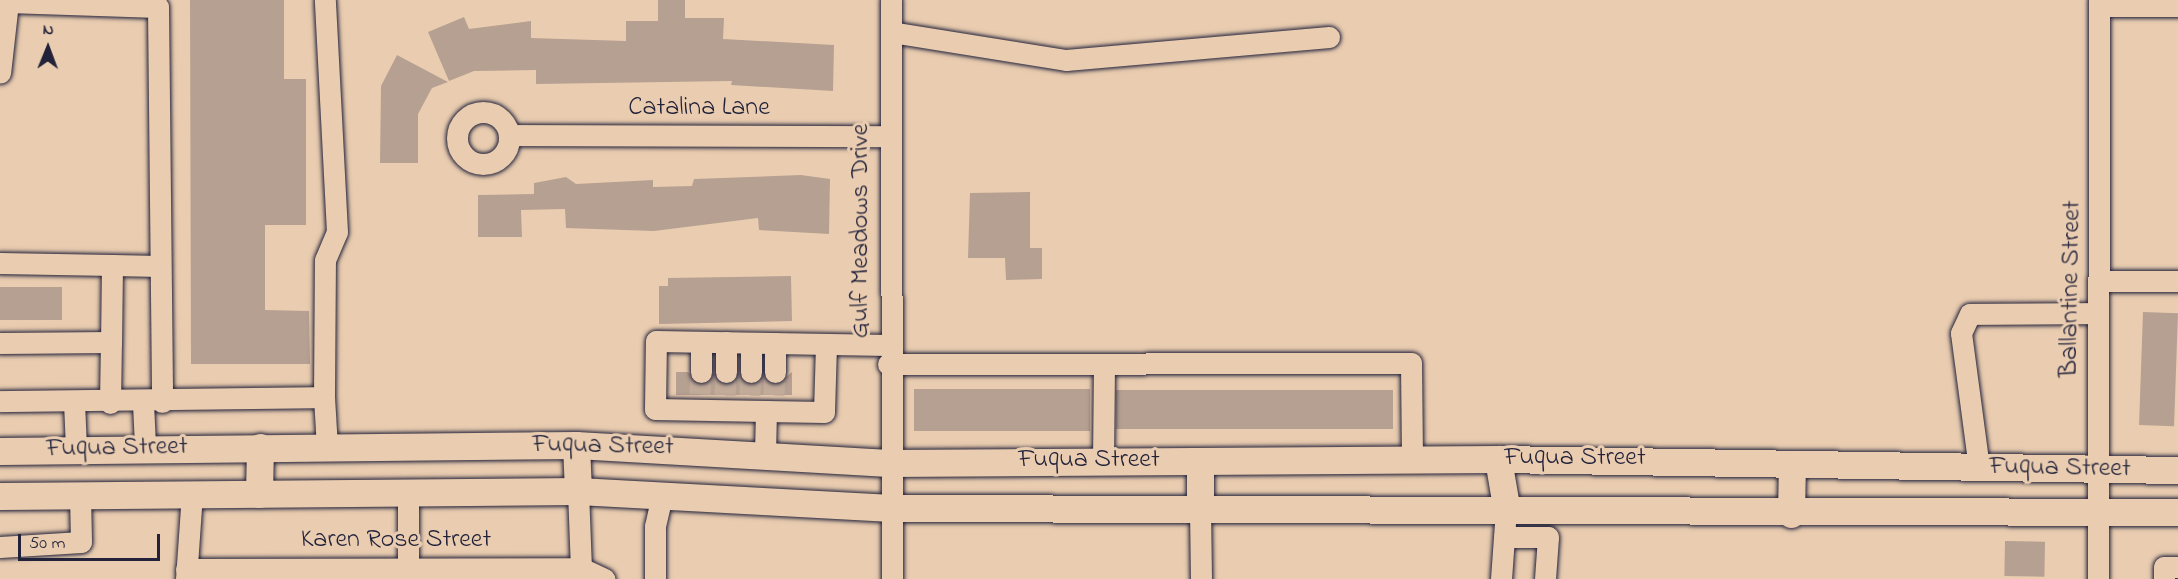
<!DOCTYPE html>
<html>
<head>
<meta charset="utf-8">
<style>
	body { margin:0 }
	#map { position:relative; width:2178px; height:579px; overflow:hidden; background:#eacdb0; font-family:"Indie Flower",sans-serif }
	div>[style] { position:absolute }
	.building>* { inset:0; background:#b6a091; transform-origin:0 0 }
	.minor-tunnel>* { height:21px; margin-top:-10.5px; transform-origin:0; background:repeating-linear-gradient(90deg,#c2ab99 0 21px,transparent 0 31px) }
	.roads { filter:drop-shadow(0 0 2px #22223b) drop-shadow(0 0 2px #22223b) }
	.minor>* { height:21px; margin:-10.5px; padding:0 10.5px; transform-origin:10.5px; border-radius:10.5px; background:#eacdb0 }
	.minor>.ring { margin:-10.5px; padding:0; box-sizing:content-box; background:none; border:21px solid #eacdb0; border-radius:50% }
	.major>* { height:27px; margin:-13.5px; padding:0 13.5px; transform-origin:13.5px; border-radius:13.5px; background:#eacdb0 }
	span { translate:-50% -50%; white-space:nowrap; text-align:center; line-height:1.15; -webkit-text-stroke:6px #eacdb0; paint-order:stroke }
	.street-label { font-size:26px; color:#22223b }
	.north { position:absolute; left:18px; top:18px; width:60px; height:60px; -webkit-text-stroke:4px #eacdb0; paint-order:stroke; rotate:1deg; font-size:16px; font-weight:700; line-height:24px; text-align:center; color:#22223b }
	.north::after { content:''; display:block; margin:auto; width:21px; height:27px; background:#22223b; clip-path:polygon(50% 0,100% 100%,50% 72%,0 100%) }
	.scale { position:absolute; left:18px; top:534px; width:142px; height:27px; box-sizing:border-box; border:3px solid #22223b; border-top:0; padding-left:8px; font-size:18px; line-height:21px; white-space:nowrap; color:#22223b; -webkit-text-stroke:4px #eacdb0; paint-order:stroke }
</style>
</head>
<body>
<div id="map">
	<div class="building">
		<div style="clip-path:polygon(190px 0,284px 0,284px 79px,306px 79px,306px 225px,265px 225px,265px 310px,309px 311px,310px 364px,191px 364px)"></div>
		<div style="clip-path:polygon(658px 0,685px 0,685px 18px,724px 18px,723px 39px,834px 45px,833px 91px,731px 85px,732px 81px,536px 84px,536px 70px,474px 71px,449px 81px,428px 32px,464px 17px,469px 29px,531px 21px,531px 38px,626px 41px,626px 21px,658px 21px)"></div>
		<div style="clip-path:polygon(397px 55px,448px 82px,432px 88px,418px 114px,418px 163px,380px 163px,381px 86px)"></div>
		<div style="clip-path:polygon(801px 175px,830px 179px,829px 234px,759px 230px,758px 218px,654px 231px,566px 228px,565px 209px,521px 210px,522px 237px,478px 237px,478px 195px,534px 194px,534px 183px,566px 177px,576px 184px,653px 180px,653px 187px,692px 186px,694px 179px)"></div>
		<div style="clip-path:polygon(1030px 192px,1030px 248px,1042px 248px,1042px 279px,1006px 280px,1005px 258px,968px 258px,970px 193px)"></div>
		<div style="clip-path:polygon(791px 276px,792px 321px,659px 324px,659px 286px,668px 286px,668px 278px)"></div>
		<div style="left:0;top:287px;width:62px;height:33px"></div>
		<div style="left:2143px;top:312px;width:35px;height:113px;rotate:2deg"></div>
		<div style="clip-path:polygon(676px 372px,688px 372px,700px 385px,714px 373px,725px 385px,738px 373px,745px 383px,757px 383px,763px 375px,776px 385px,792px 372px,792px 395px,676px 395px)"></div>
		<div style="left:1090px;top:389px;width:42px;height:176px;rotate:90deg"></div>
		<div style="left:1393px;top:390px;width:39px;height:277px;rotate:90deg"></div>
		<div style="left:2005px;top:541px;width:40px;height:35px;rotate:1deg"></div>
	</div>
	<div class="minor-tunnel">
		<div style="left:700px;top:394px;width:22px;rotate:-87deg"></div>
		<div style="left:725px;top:395px;width:23px;rotate:-88deg"></div>
		<div style="left:750px;top:395px;width:23px;rotate:-88deg"></div>
		<div style="left:774px;top:395px;width:23px;rotate:-88deg"></div>
	</div>
	<div class="roads">
		<div class="minor">
			<div style="left:891px;top:0;width:579px;rotate:89.9deg"></div>
			<div style="left:0;top:1px;width:8px;rotate:7deg"></div>
			<div style="left:8px;top:2px;width:71px;rotate:96.4deg"></div>
			<div style="left:8px;top:2px;width:150px;rotate:1.9deg"></div>
			<div style="left:158px;top:7px;width:395px;rotate:89.4deg"></div>
			<div style="left:2099px;top:6px;width:79px"></div>
			<div style="left:891px;top:32px;width:177px;rotate:9.1deg"></div>
			<div style="left:1066px;top:60px;width:264px;rotate:-5deg"></div>
			<div class="ring" style="left:457px;top:112px;width:31px;height:31px"></div>
			<div style="left:510px;top:135px;width:378px;rotate:0.2deg"></div>
			<div style="left:0;top:263px;width:112px;rotate:1deg"></div>
			<div style="left:112px;top:265px;width:77px;rotate:90.7deg"></div>
			<div style="left:111px;top:342px;width:111px;rotate:179.5deg"></div>
			<div style="left:112px;top:265px;width:48px;rotate:1.2deg"></div>
			<div style="left:2099px;top:281px;width:79px"></div>
			<div style="left:888px;top:364px;width:523px;rotate:-0.11deg"></div>
			<div style="left:1411px;top:363px;width:96px;rotate:89.4deg"></div>
			<div style="left:701px;top:372px;width:30px;rotate:-90deg"></div>
			<div style="left:726px;top:372px;width:30px;rotate:-90deg"></div>
			<div style="left:751px;top:372px;width:29px;rotate:-90deg"></div>
			<div style="left:775px;top:372px;width:29px;rotate:-90deg"></div>
			<div style="left:324px;top:397px;width:137px;rotate:-89.6deg"></div>
			<div style="left:325px;top:260px;width:30px;rotate:-67deg"></div>
			<div style="left:337px;top:232px;width:232px;rotate:-93deg"></div>
			<div style="left:0;top:401px;width:324px;rotate:-0.7deg"></div>
			<div style="left:324px;top:397px;width:50px;rotate:86.6deg"></div>
			<div style="left:74px;top:402px;width:45px;rotate:87.5deg"></div>
			<div style="left:110px;top:403px;width:61px;rotate:-89.1deg"></div>
			<div style="left:143px;top:403px;width:43px;rotate:87.3deg"></div>
			<div style="left:766px;top:411px;width:58px;rotate:1deg"></div>
			<div style="left:824px;top:412px;width:68px;rotate:-88.3deg"></div>
			<div style="left:765px;top:454px;width:43px;rotate:-88.7deg"></div>
			<div style="left:766px;top:411px;width:111px;rotate:-179deg"></div>
			<div style="left:655px;top:409px;width:68px;rotate:-89.2deg"></div>
			<div style="left:656px;top:341px;width:232px;rotate:1deg"></div>
			<div style="left:1103px;top:461px;width:97px;rotate:-89.4deg"></div>
			<div style="left:1979px;top:468px;width:136px;rotate:-97.6deg"></div>
			<div style="left:1961px;top:333px;width:21px;rotate:-65deg"></div>
			<div style="left:1970px;top:314px;width:128px;rotate:-0.4deg"></div>
			<div style="left:578px;top:491px;width:77px;rotate:87.8deg"></div>
			<div style="left:1200px;top:508px;width:71px;rotate:89.2deg"></div>
			<div style="left:1504px;top:537px;width:44px"></div>
			<div style="left:1548px;top:537px;width:42px;rotate:94.1deg"></div>
			<div style="left:0;top:547px;width:81px;rotate:-3.5deg"></div>
			<div style="left:81px;top:542px;width:47px;rotate:-91.2deg"></div>
			<div style="left:408px;top:568px;width:74px;rotate:-90deg"></div>
			<div style="left:186px;top:569px;width:395px;rotate:-0.1deg"></div>
			<div style="left:581px;top:568px;width:26px;rotate:25deg"></div>
			<div style="left:186px;top:579px;width:85px;rotate:-86deg"></div>
			<div style="left:655px;top:579px;width:53px;rotate:-90deg"></div>
			<div style="left:655px;top:526px;width:31px;rotate:-77deg"></div>
			<div style="left:1501px;top:579px;width:56px;rotate:-85.9deg"></div>
			<div style="left:2098px;top:579px;width:579px;rotate:-89.9deg"></div>
			<div style="left:2164px;top:579px;width:12px;rotate:-90deg"></div>
			<div style="left:2164px;top:567px;width:14px"></div>
		</div>
		<div class="major">
			<div style="left:576px;top:445px;width:46px;rotate:87.5deg"></div>
			<div style="left:0;top:451px;width:576px;rotate:-0.6deg"></div>
			<div style="left:576px;top:445px;width:313px;rotate:3.3deg"></div>
			<div style="left:888px;top:463px;width:610px;rotate:-0.38deg"></div>
			<div style="left:1498px;top:459px;width:680px;rotate:0.93deg"></div>
			<div style="left:1498px;top:459px;width:48px;rotate:80.3deg"></div>
			<div style="left:259px;top:494px;width:47px;rotate:-88.8deg"></div>
			<div style="left:0;top:496px;width:578px;rotate:-0.5deg"></div>
			<div style="left:578px;top:491px;width:314px;rotate:3.1deg"></div>
			<div style="left:892px;top:508px;width:1286px;rotate:0.18deg"></div>
			<div style="left:1200px;top:508px;width:47px;rotate:-90deg"></div>
			<div style="left:1791px;top:514px;width:50px;rotate:-88.9deg"></div>
		</div>
	</div>
	<div class="street-label">
		<span style="left:699px;top:109px">Catalina Lane</span>
		<span style="left:862px;top:231px;rotate:-90deg">Gulf Meadows Drive</span>
		<span style="left:2072px;top:289px;rotate:-89deg">Ballantine Street</span>
		<span style="left:603px;top:447px;rotate:1deg">Fuqua Street</span>
		<span style="left:117px;top:449px;rotate:-1deg">Fuqua Street</span>
		<span style="left:1575px;top:459px">Fuqua Street</span>
		<span style="left:1089px;top:461px">Fuqua Street</span>
		<span style="left:2060px;top:469px;rotate:1deg">Fuqua Street</span>
		<span style="left:396px;top:541px">Karen Rose Street</span>
	</div>
	<div class="north">N</div>
	<div class="scale">50 m</div>
</div>
</body>
</html>
